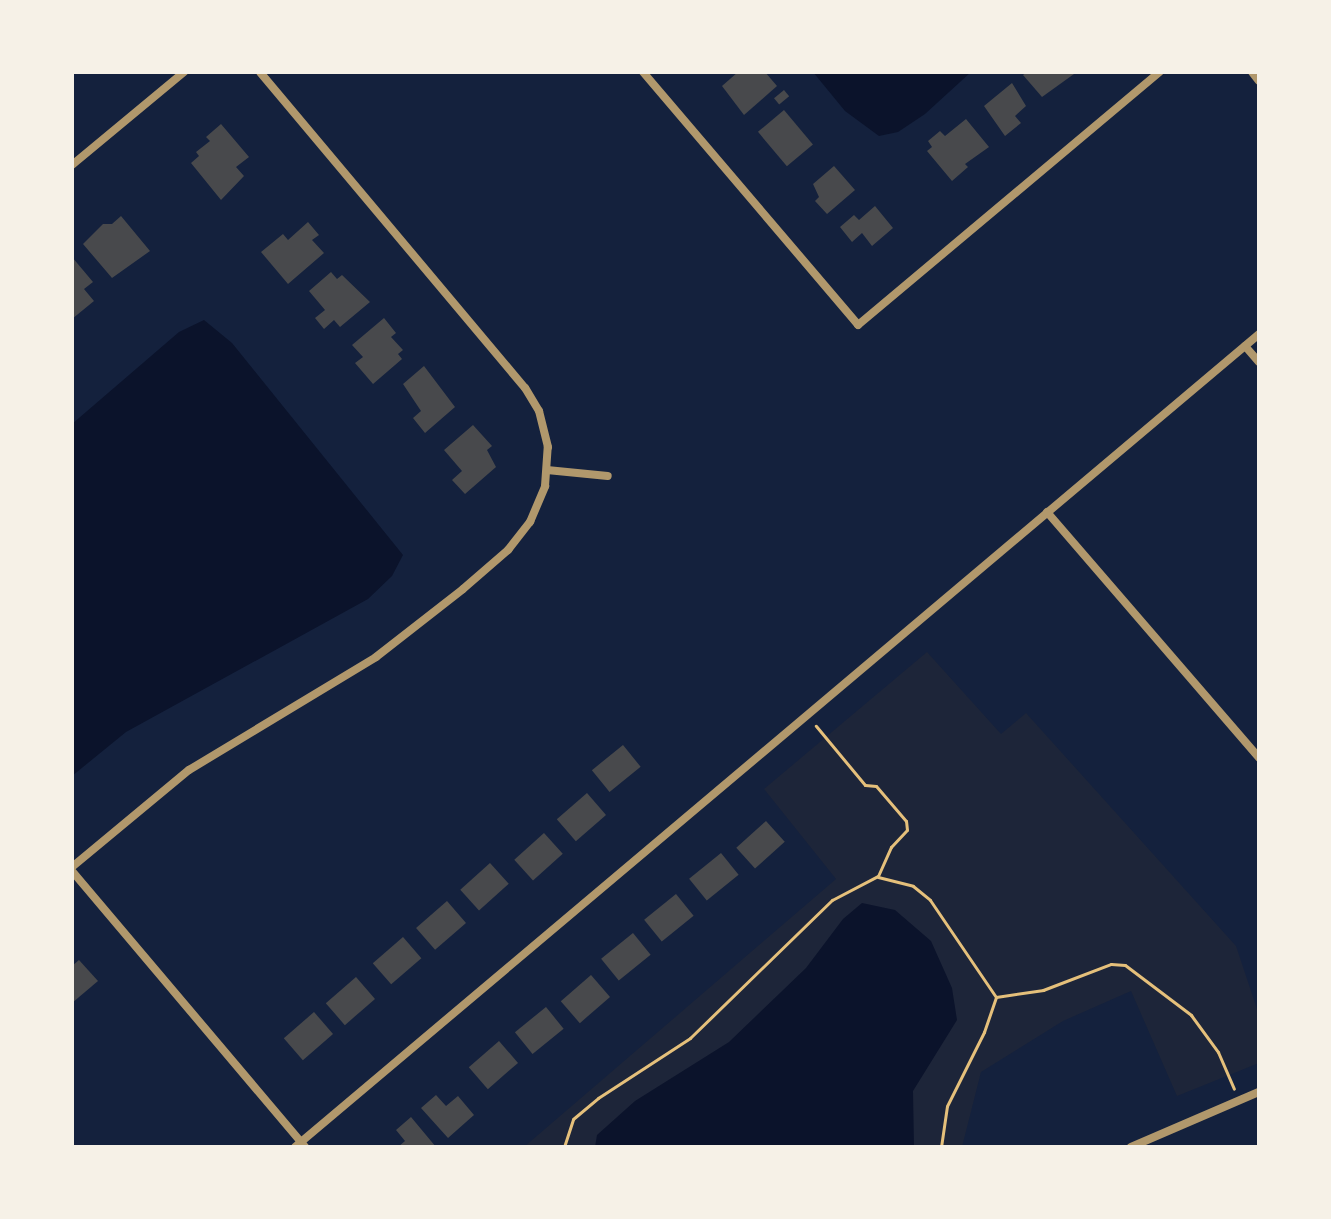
<!DOCTYPE html>
<html>
<head>
<meta charset="utf-8">
<style>
	body { margin:0 }
	#map { position:relative; width:1331px; height:1219px; overflow:hidden; background:#14213d; font-family:Spectral,serif }
	div>[style] { position:absolute }
	.green>* { inset:0; background:#1d2539 }
	.water>* { inset:0; background:#0b132b }
	.building>* { inset:0; background:#48494c; transform-origin:0 0 }
	.path>* { height:3px; margin:-1.5px; padding:0 1.5px; transform-origin:1.5px; border-radius:1.5px; background:#e5c07b }
	.minor>* { height:8px; margin:-4px; padding:0 4px; transform-origin:4px; border-radius:4px; background:#b1986c }
	span { translate:-50% -50%; white-space:nowrap; text-align:center; line-height:1.15; -webkit-text-stroke:8px #f6f1e7; paint-order:stroke }
	.frame { position:absolute; inset:0; border:74px solid #f6f1e7; pointer-events:none }
</style>
</head>
<body>
<div id="map">
	<div class="green">
		<div style="clip-path:polygon(927px 652px,1001px 734px,1026px 713px,1236px 946px,1259px 1015px,1259px 1063px,1177px 1096px,1131px 991px,1063px 1021px,981px 1072px,962px 1147px,524px 1147px,836px 879px,764px 789px)"></div>
	</div>
	<div class="water">
		<div style="clip-path:polygon(813px 72px,971px 72px,925px 114px,898px 132px,879px 136px,845px 111px)"></div>
		<div style="clip-path:polygon(204px 320px,232px 343px,403px 555px,392px 576px,368px 599px,126px 732px,72px 776px,72px 424px,179px 332px)"></div>
		<div style="clip-path:polygon(862px 903px,895px 910px,931px 941px,952px 988px,957px 1020px,913px 1091px,914px 1147px,595px 1147px,597px 1135px,635px 1101px,729px 1042px,806px 968px,843px 919px)"></div>
	</div>
	<div class="building">
		<div style="clip-path:polygon(738px 72px,765px 72px,777px 86px,744px 115px,722px 86px)"></div>
		<div style="clip-path:polygon(1027px 72px,1072px 72px,1074px 74px,1042px 97px,1023px 75px)"></div>
		<div style="clip-path:polygon(1012px 83px,1026px 106px,1015px 116px,1021px 123px,1005px 136px,984px 106px)"></div>
		<div style="left:784px;top:90px;width:8px;height:13px;rotate:50deg"></div>
		<div style="left:784px;top:110px;width:45px;height:34px;rotate:50deg"></div>
		<div style="clip-path:polygon(966px 119px,989px 147px,965px 164px,968px 167px,952px 181px,927px 151px,932px 147px,928px 141px,940px 131px,945px 136px)"></div>
		<div style="clip-path:polygon(221px 124px,249px 157px,236px 167px,244px 176px,221px 200px,191px 163px,199px 156px,196px 152px,210px 141px,206px 137px)"></div>
		<div style="clip-path:polygon(834px 166px,855px 190px,827px 214px,815px 201px,819px 197px,813px 184px)"></div>
		<div style="clip-path:polygon(875px 206px,893px 228px,872px 246px,862px 233px,852px 242px,840px 227px,854px 215px,859px 220px)"></div>
		<div style="clip-path:polygon(121px 216px,150px 251px,112px 278px,83px 244px,103px 224px,112px 224px)"></div>
		<div style="clip-path:polygon(308px 222px,319px 235px,312px 240px,324px 253px,288px 284px,261px 252px,283px 234px,288px 240px)"></div>
		<div style="clip-path:polygon(72px 257px,93px 282px,84px 289px,94px 301px,72px 319px)"></div>
		<div style="clip-path:polygon(331px 272px,337px 279px,342px 275px,370px 302px,340px 327px,334px 320px,324px 329px,315px 318px,325px 310px,309px 291px)"></div>
		<div style="clip-path:polygon(384px 318px,396px 333px,391px 337px,403px 350px,398px 354px,402px 359px,373px 384px,355px 363px,363px 357px,352px 345px)"></div>
		<div style="clip-path:polygon(424px 366px,455px 407px,425px 433px,413px 418px,421px 411px,403px 384px)"></div>
		<div style="clip-path:polygon(473px 425px,492px 446px,487px 450px,496px 467px,465px 494px,452px 480px,462px 471px,444px 450px)"></div>
		<div style="left:623px;top:745px;width:28px;height:40px;rotate:51deg"></div>
		<div style="left:587px;top:793px;width:29px;height:40px;rotate:49deg"></div>
		<div style="left:766px;top:821px;width:28px;height:40px;rotate:48deg"></div>
		<div style="left:544px;top:833px;width:28px;height:40px;rotate:48deg"></div>
		<div style="left:721px;top:853px;width:28px;height:41px;rotate:51deg"></div>
		<div style="left:490px;top:863px;width:28px;height:40px;rotate:48deg"></div>
		<div style="left:676px;top:894px;width:28px;height:41px;rotate:51deg"></div>
		<div style="left:447px;top:901px;width:29px;height:41px;rotate:49deg"></div>
		<div style="left:633px;top:933px;width:28px;height:41px;rotate:51deg"></div>
		<div style="left:403px;top:937px;width:28px;height:40px;rotate:49deg"></div>
		<div style="clip-path:polygon(79px 960px,98px 981px,72px 1003px,72px 966px)"></div>
		<div style="left:591px;top:975px;width:29px;height:40px;rotate:49deg"></div>
		<div style="left:356px;top:977px;width:29px;height:40px;rotate:49deg"></div>
		<div style="left:546px;top:1007px;width:28px;height:40px;rotate:51deg"></div>
		<div style="left:314px;top:1012px;width:29px;height:40px;rotate:49deg"></div>
		<div style="left:499px;top:1041px;width:29px;height:40px;rotate:49deg"></div>
		<div style="clip-path:polygon(436px 1095px,446px 1106px,458px 1096px,474px 1115px,448px 1138px,421px 1108px)"></div>
		<div style="clip-path:polygon(411px 1117px,436px 1147px,398px 1147px,405px 1141px,396px 1130px)"></div>
	</div>
	<div class="path">
		<div style="left:878px;top:877px;width:36px;rotate:14deg"></div>
		<div style="left:913px;top:886px;width:22px;rotate:39deg"></div>
		<div style="left:930px;top:900px;width:117px;rotate:55.8deg"></div>
		<div style="left:996px;top:997px;width:48px;rotate:-8.5deg"></div>
		<div style="left:1043px;top:990px;width:73px;rotate:-20.9deg"></div>
		<div style="left:1111px;top:964px;width:14px;rotate:4deg"></div>
		<div style="left:1125px;top:965px;width:83px;rotate:37.1deg"></div>
		<div style="left:1191px;top:1015px;width:46px;rotate:53.9deg"></div>
		<div style="left:1218px;top:1052px;width:40px;rotate:66.6deg"></div>
		<div style="left:564px;top:1147px;width:29px;rotate:-72deg"></div>
		<div style="left:573px;top:1119px;width:33px;rotate:-40deg"></div>
		<div style="left:598px;top:1098px;width:110px;rotate:-33.1deg"></div>
		<div style="left:690px;top:1038px;width:198px;rotate:-44.2deg"></div>
		<div style="left:832px;top:900px;width:52px;rotate:-27.6deg"></div>
		<div style="left:878px;top:876px;width:32px;rotate:-66deg"></div>
		<div style="left:891px;top:847px;width:23px;rotate:-47deg"></div>
		<div style="left:907px;top:830px;width:9px;rotate:-96deg"></div>
		<div style="left:906px;top:821px;width:46px;rotate:-130.6deg"></div>
		<div style="left:876px;top:786px;width:11px;rotate:-175deg"></div>
		<div style="left:865px;top:785px;width:77px;rotate:-129.7deg"></div>
		<div style="left:941px;top:1147px;width:41px;rotate:-81.7deg"></div>
		<div style="left:947px;top:1106px;width:83px;rotate:-63.4deg"></div>
		<div style="left:984px;top:1032px;width:37px;rotate:-71deg"></div>
	</div>
	<div class="minor">
		<div style="left:643px;top:72px;width:332px;rotate:49.6deg"></div>
		<div style="left:858px;top:325px;width:394px;rotate:-40deg"></div>
		<div style="left:1252px;top:72px;width:11px;rotate:52deg"></div>
		<div style="left:72px;top:165px;width:146px;rotate:-39.7deg"></div>
		<div style="left:1245px;top:346px;width:21px;rotate:49deg"></div>
		<div style="left:547px;top:470px;width:61px;rotate:5.6deg"></div>
		<div style="left:1047px;top:512px;width:325px;rotate:49.2deg"></div>
		<div style="left:72px;top:867px;width:152px;rotate:-39.7deg"></div>
		<div style="left:189px;top:770px;width:218px;rotate:-31.1deg"></div>
		<div style="left:376px;top:657px;width:110px;rotate:-38deg"></div>
		<div style="left:463px;top:589px;width:60px;rotate:-40.9deg"></div>
		<div style="left:508px;top:550px;width:36px;rotate:-52deg"></div>
		<div style="left:530px;top:522px;width:39px;rotate:-67deg"></div>
		<div style="left:545px;top:486px;width:39px;rotate:-86deg"></div>
		<div style="left:548px;top:447px;width:37px;rotate:-104deg"></div>
		<div style="left:539px;top:411px;width:27px;rotate:-121deg"></div>
		<div style="left:525px;top:388px;width:412px;rotate:-130deg"></div>
		<div style="left:72px;top:871px;width:361px;rotate:49.8deg"></div>
		<div style="left:295px;top:1147px;width:1261px;rotate:-40.14deg"></div>
		<div style="left:1131px;top:1147px;width:139px;rotate:-23.3deg"></div>
	</div>
	<div class="frame"></div>
</div>
</body>
</html>
